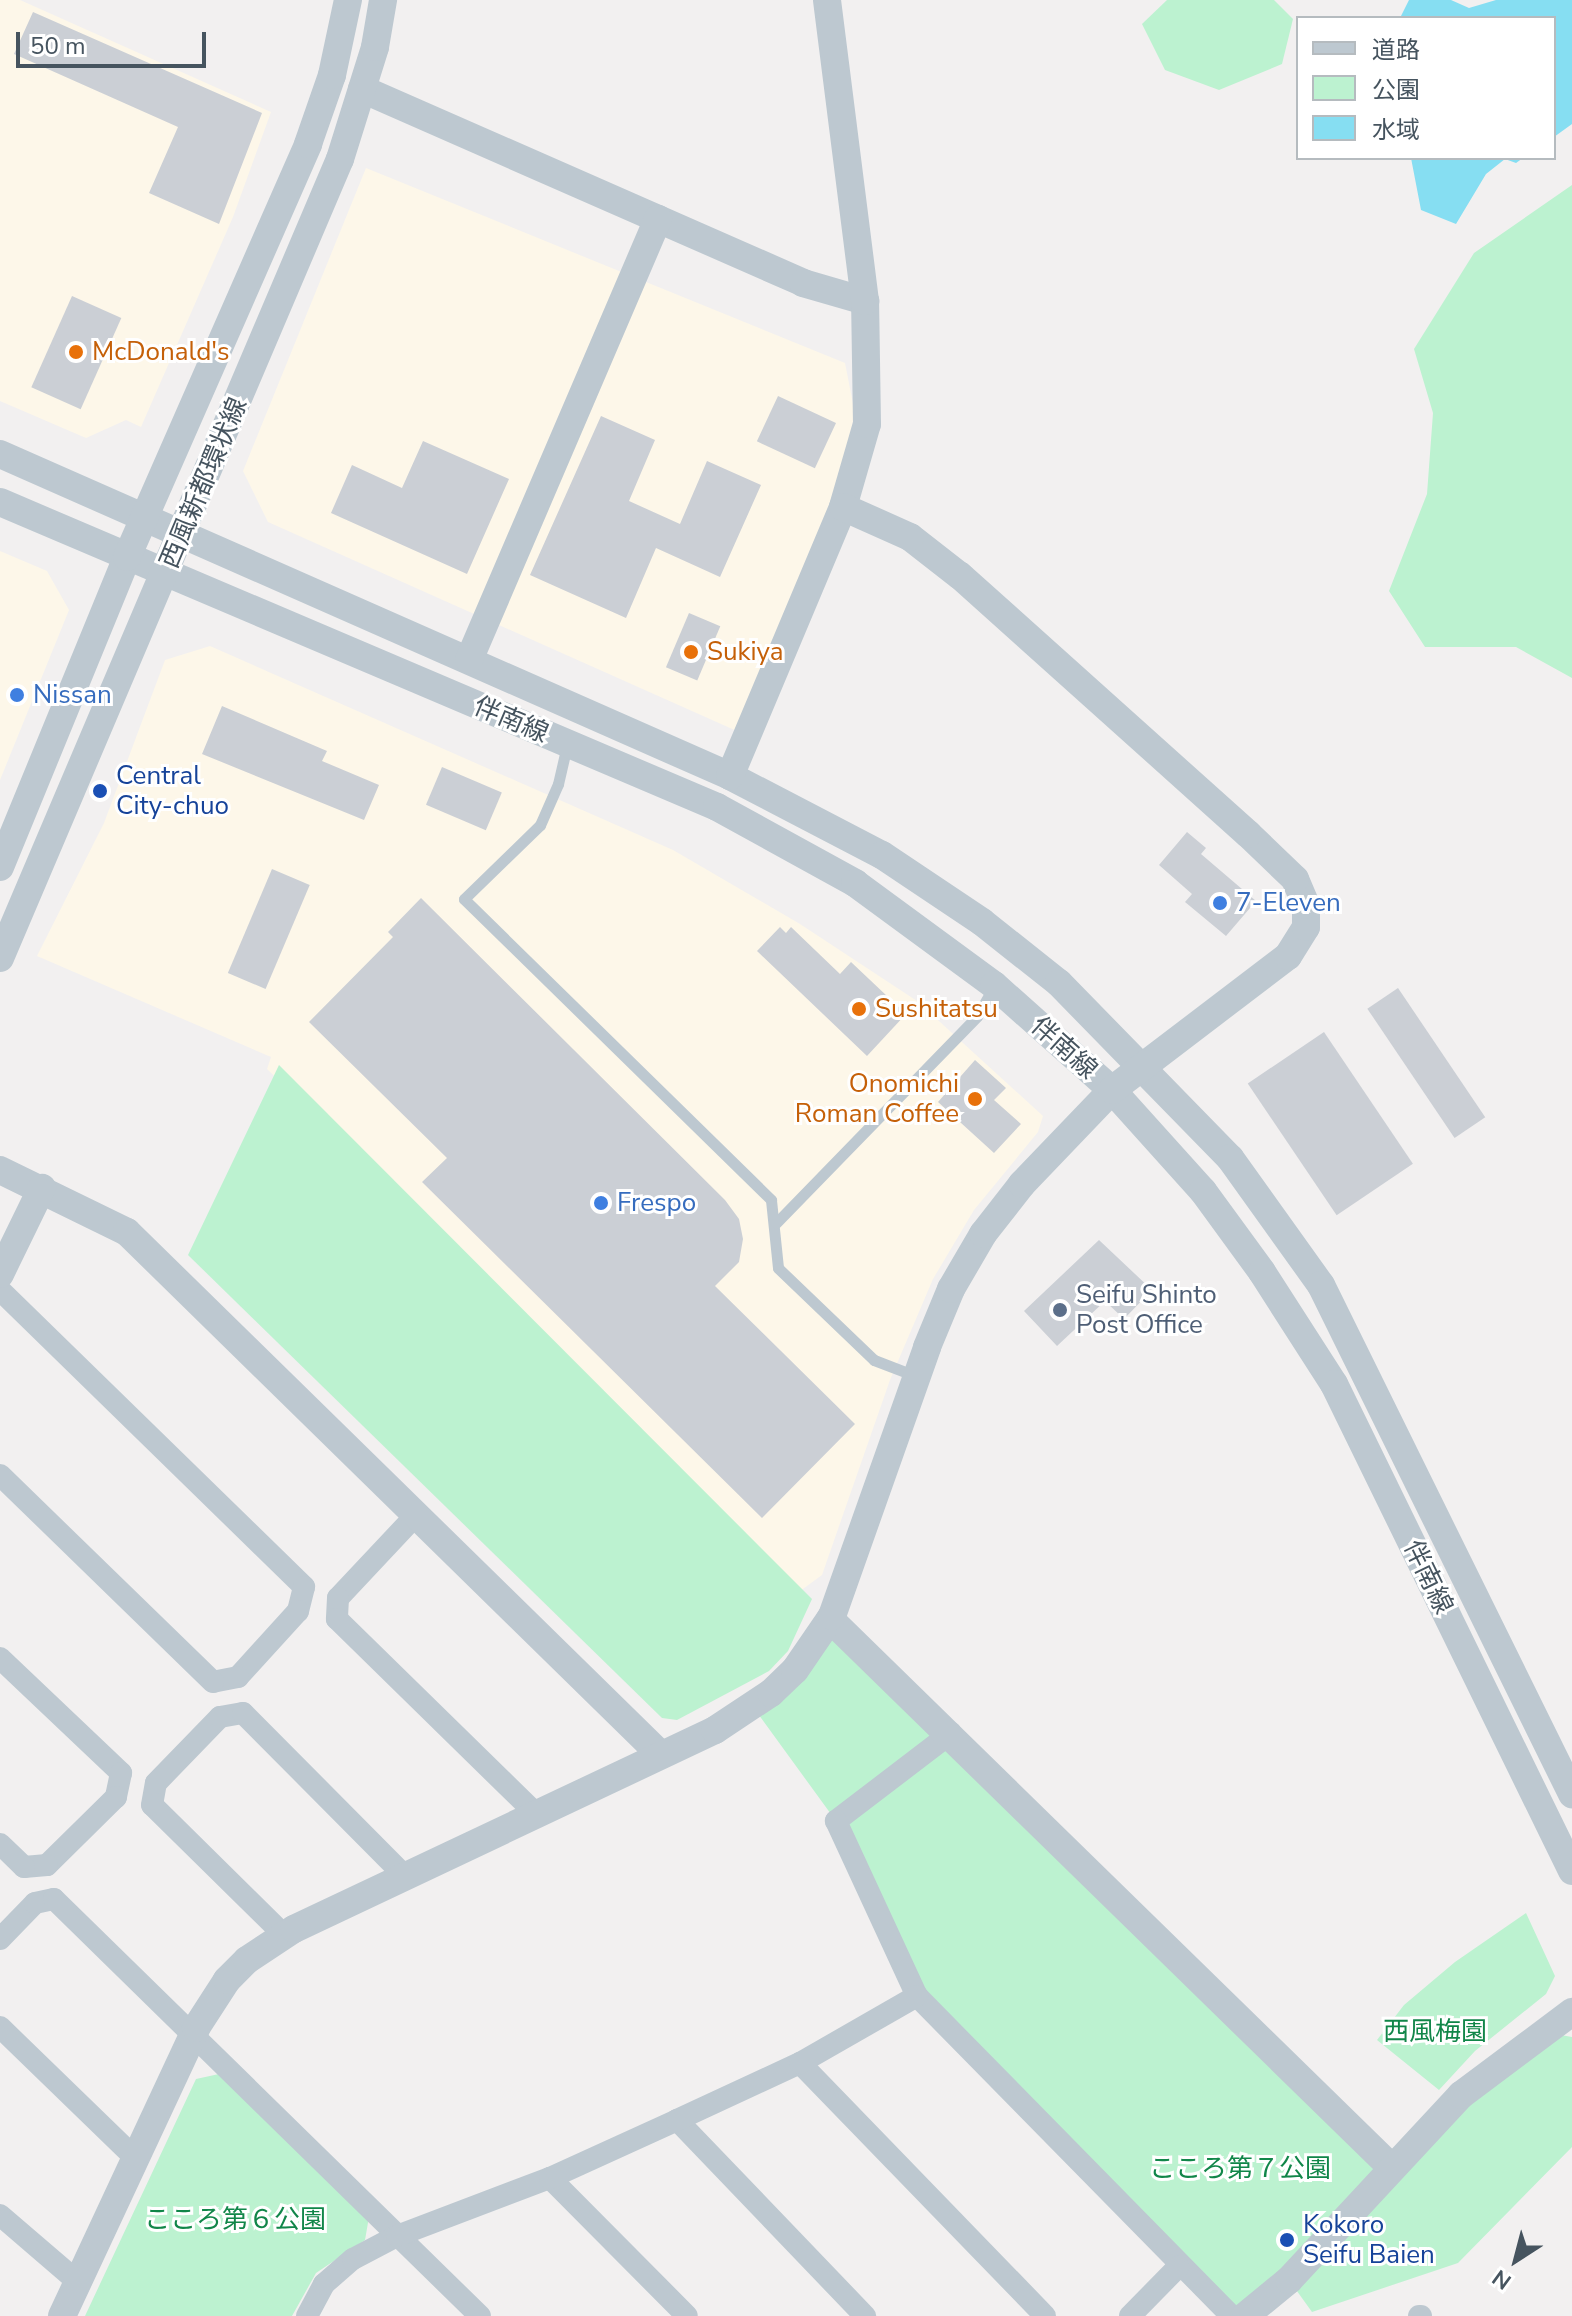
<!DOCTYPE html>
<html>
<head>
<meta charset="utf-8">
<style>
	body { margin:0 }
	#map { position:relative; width:1572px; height:2316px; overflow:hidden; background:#f2f0f0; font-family:"Nunito Sans","Noto Sans JP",sans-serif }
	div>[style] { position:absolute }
	.commercial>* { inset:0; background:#fdf7e9 }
	.green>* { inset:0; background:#bcf2d0 }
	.water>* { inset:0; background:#86def2 }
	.building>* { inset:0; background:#cbcfd5; transform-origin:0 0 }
	.service>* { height:11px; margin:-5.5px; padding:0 5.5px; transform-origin:5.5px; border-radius:5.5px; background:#bdc8d0 }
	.minor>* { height:22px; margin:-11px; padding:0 11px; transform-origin:11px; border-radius:11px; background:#bdc8d0 }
	.tertiary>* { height:28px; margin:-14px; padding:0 14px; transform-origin:14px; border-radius:14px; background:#bdc8d0 }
	.dots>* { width:22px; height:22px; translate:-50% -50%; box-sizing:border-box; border:4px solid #fff; border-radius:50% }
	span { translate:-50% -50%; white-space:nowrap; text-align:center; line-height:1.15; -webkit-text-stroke:6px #fff; paint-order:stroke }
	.food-label { font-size:26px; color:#c56008 }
	.left { translate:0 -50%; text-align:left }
	.right { translate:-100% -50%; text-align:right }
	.street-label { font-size:26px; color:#46545f }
	.shop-label { font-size:26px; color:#366cbe }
	.transit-label { font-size:26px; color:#164399 }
	.service-label { font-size:26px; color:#4e5e75 }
	.park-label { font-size:26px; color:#118649 }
	.legend { position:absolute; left:1296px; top:16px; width:260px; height:144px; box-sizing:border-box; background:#fff; border:2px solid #b5bbbf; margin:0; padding:10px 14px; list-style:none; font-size:24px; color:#46545f }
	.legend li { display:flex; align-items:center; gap:16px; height:40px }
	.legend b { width:40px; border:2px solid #b5bbbf }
	.north { position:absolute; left:1476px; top:2220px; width:80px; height:80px; -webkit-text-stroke:6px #fff; paint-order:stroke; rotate:216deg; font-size:22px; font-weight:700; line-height:32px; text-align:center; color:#46545f }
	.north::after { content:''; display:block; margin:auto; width:28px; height:36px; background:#46545f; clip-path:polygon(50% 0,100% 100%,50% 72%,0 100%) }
	.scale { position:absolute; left:16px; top:32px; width:190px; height:36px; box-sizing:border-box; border:4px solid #46545f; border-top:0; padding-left:10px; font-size:24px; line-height:28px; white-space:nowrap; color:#46545f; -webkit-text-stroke:6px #fff; paint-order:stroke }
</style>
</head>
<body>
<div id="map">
	<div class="commercial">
		<div style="clip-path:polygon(0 0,20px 0,271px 112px,233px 217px,141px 427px,126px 420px,86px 438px,0 401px)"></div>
		<div style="clip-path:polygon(366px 168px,845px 363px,855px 414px,841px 469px,773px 672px,739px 732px,268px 522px,243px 471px)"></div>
		<div style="clip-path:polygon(0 551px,47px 571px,69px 610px,0 780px)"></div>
		<div style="clip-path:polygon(210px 646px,673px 850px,800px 924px,917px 1001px,1043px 1116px,1038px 1132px,974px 1210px,933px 1279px,890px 1380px,822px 1575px,781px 1605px,548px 1343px,267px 1069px,271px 1057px,37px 956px,104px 823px,165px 660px)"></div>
	</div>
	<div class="green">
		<div style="clip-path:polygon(1167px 0,1274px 0,1293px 19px,1282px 64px,1219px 90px,1165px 70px,1142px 24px)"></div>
		<div style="clip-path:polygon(1572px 185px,1572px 678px,1516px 647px,1425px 647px,1389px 591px,1427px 494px,1433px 413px,1414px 349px,1474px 253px)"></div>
		<div style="clip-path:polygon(279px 1065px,812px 1599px,788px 1651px,769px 1671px,677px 1720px,662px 1718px,188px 1255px)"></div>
		<div style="clip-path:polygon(830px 1619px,1392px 2168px,1544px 2032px,1572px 2037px,1572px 2147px,1458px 2263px,1312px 2312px,1289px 2280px,1245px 2316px,917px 1996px,836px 1821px,753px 1707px)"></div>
		<div style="clip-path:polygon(1526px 1913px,1555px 1976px,1546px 1994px,1475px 2051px,1439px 2090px,1377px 2040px,1404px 2005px,1455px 1962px)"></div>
		<div style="clip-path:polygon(219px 2074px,369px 2217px,365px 2240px,316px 2273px,292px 2316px,85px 2316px,196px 2079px)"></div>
	</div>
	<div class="water">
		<div style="clip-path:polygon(1409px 0,1451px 0,1469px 8px,1496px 0,1572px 0,1572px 124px,1554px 137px,1554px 18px,1400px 18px)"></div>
		<div style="clip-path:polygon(1411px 158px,1523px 158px,1516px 163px,1505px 159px,1486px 174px,1456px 224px,1421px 210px)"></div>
	</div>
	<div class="building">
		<div style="clip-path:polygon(33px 12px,262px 113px,219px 224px,149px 193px,178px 127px,14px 54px)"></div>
		<div style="left:72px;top:296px;width:54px;height:100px;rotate:24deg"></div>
		<div style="left:778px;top:396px;width:64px;height:50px;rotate:25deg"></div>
		<div style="clip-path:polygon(601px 416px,655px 440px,629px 501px,680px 524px,707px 461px,761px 485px,720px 577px,656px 548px,626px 618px,530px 575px)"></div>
		<div style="clip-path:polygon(423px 441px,509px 479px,467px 574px,331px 513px,352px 465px,402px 488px)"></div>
		<div style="left:689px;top:613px;width:34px;height:59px;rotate:23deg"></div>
		<div style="clip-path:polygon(222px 706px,327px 751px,322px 761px,379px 785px,364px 820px,202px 754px)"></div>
		<div style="left:442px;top:767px;width:65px;height:41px;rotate:23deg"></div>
		<div style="clip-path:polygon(1187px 832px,1206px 848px,1201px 854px,1256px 901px,1226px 936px,1185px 902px,1192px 894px,1159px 865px)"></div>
		<div style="left:272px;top:869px;width:41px;height:113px;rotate:23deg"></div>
		<div style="clip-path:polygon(421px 898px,725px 1200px,739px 1219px,743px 1239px,739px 1262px,715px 1286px,855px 1424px,762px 1518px,422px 1182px,447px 1158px,309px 1022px,393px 937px,388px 932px)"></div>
		<div style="clip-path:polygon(780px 927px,786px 933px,791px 927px,840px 974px,851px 962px,906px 1014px,867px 1056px,757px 951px)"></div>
		<div style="left:1398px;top:988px;width:156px;height:37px;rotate:56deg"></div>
		<div style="left:1324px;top:1032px;width:159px;height:92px;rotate:56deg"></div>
		<div style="clip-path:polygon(975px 1060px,1006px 1088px,994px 1100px,1021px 1124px,994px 1153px,938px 1102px)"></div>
		<div style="clip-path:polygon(1099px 1240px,1152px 1290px,1124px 1319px,1105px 1301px,1057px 1346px,1024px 1311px)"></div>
	</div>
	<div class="service">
		<div style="left:567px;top:745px;width:40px;rotate:103deg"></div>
		<div style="left:558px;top:784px;width:45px;rotate:113.7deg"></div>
		<div style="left:540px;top:825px;width:106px;rotate:135.8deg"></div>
		<div style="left:464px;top:899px;width:430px;rotate:44.4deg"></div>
		<div style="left:771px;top:1200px;width:68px;rotate:84.1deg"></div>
		<div style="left:778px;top:1268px;width:133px;rotate:43.8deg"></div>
		<div style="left:874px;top:1360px;width:45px;rotate:20.9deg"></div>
		<div style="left:776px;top:1223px;width:289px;rotate:-45.8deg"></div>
		<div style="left:977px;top:1016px;width:34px;rotate:-60deg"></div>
	</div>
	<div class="minor">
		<div style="left:0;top:1290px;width:425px;rotate:44.3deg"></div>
		<div style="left:304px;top:1587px;width:25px;rotate:104deg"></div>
		<div style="left:298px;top:1611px;width:89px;rotate:132.3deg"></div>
		<div style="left:238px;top:1677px;width:25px;rotate:169deg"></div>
		<div style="left:213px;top:1682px;width:297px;rotate:-135.8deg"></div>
		<div style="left:416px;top:1515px;width:114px;rotate:133.2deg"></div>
		<div style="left:338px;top:1598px;width:21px;rotate:93deg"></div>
		<div style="left:337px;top:1619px;width:279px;rotate:44.4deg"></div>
		<div style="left:0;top:1658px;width:167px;rotate:43.5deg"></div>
		<div style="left:121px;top:1773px;width:25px;rotate:102deg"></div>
		<div style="left:116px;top:1797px;width:97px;rotate:135.4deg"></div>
		<div style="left:47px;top:1865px;width:23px;rotate:175deg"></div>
		<div style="left:24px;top:1867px;width:33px;rotate:-136deg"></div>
		<div style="left:951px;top:1733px;width:145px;rotate:142.6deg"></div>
		<div style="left:836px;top:1821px;width:193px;rotate:65.2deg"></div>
		<div style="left:917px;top:1996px;width:449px;rotate:45.5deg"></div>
		<div style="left:284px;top:1935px;width:185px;rotate:-135.4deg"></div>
		<div style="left:152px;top:1805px;width:22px;rotate:-80deg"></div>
		<div style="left:156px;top:1783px;width:92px;rotate:-45.9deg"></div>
		<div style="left:220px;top:1717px;width:23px;rotate:-10deg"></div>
		<div style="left:243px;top:1713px;width:230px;rotate:45.2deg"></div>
		<div style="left:0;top:1939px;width:50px;rotate:-45.8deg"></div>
		<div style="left:35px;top:1903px;width:19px;rotate:-12deg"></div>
		<div style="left:54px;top:1899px;width:596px;rotate:44.39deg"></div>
		<div style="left:0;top:2027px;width:188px;rotate:44.1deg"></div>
		<div style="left:800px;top:2063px;width:352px;rotate:45.9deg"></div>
		<div style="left:677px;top:2120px;width:272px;rotate:46.2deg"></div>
		<div style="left:550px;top:2178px;width:194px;rotate:45.2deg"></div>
		<div style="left:0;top:2215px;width:103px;rotate:40.7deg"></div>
		<div style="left:307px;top:2316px;width:36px;rotate:-62deg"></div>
		<div style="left:324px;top:2284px;width:38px;rotate:-41deg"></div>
		<div style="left:353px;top:2259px;width:50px;rotate:-27.6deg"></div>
		<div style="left:397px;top:2236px;width:164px;rotate:-20.8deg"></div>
		<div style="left:550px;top:2178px;width:140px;rotate:-24.5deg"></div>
		<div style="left:677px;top:2120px;width:136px;rotate:-24.9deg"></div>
		<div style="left:800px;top:2063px;width:135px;rotate:-29.8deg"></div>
		<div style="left:1130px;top:2316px;width:69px;rotate:-45.6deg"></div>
		<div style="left:1419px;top:2316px;width:2px"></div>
	</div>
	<div class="tertiary">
		<div style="left:362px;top:89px;width:482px;rotate:23.7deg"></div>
		<div style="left:803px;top:283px;width:65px;rotate:16.2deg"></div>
		<div style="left:0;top:454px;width:798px;rotate:23.8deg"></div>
		<div style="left:730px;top:776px;width:171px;rotate:27.5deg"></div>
		<div style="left:882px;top:855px;width:120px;rotate:33.8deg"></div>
		<div style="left:982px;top:922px;width:98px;rotate:38.4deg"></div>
		<div style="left:1059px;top:983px;width:245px;rotate:45.7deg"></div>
		<div style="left:1230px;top:1158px;width:156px;rotate:54.4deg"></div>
		<div style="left:1321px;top:1285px;width:568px;rotate:63.75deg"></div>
		<div style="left:0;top:502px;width:779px;rotate:23.04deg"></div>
		<div style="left:717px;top:807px;width:158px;rotate:28.8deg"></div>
		<div style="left:855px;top:883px;width:172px;rotate:36.3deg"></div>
		<div style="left:994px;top:985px;width:158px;rotate:41.7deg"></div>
		<div style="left:1112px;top:1090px;width:136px;rotate:48deg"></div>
		<div style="left:1203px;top:1191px;width:100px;rotate:53.9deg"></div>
		<div style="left:1262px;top:1272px;width:133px;rotate:57.3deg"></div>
		<div style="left:1334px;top:1384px;width:542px;rotate:63.95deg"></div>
		<div style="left:469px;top:660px;width:480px;rotate:-66.8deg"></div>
		<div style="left:730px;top:776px;width:292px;rotate:-67.2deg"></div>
		<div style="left:843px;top:507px;width:86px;rotate:-73.9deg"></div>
		<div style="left:867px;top:424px;width:123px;rotate:-90.9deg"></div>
		<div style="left:865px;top:301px;width:303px;rotate:-97.2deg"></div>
		<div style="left:0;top:867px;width:335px;rotate:-67.7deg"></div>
		<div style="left:127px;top:557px;width:451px;rotate:-66.3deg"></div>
		<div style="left:308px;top:144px;width:73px;rotate:-70.8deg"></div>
		<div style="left:332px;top:75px;width:77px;rotate:-78deg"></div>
		<div style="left:0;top:958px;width:868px;rotate:-66.95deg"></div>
		<div style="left:340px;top:159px;width:117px;rotate:-72.6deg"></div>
		<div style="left:375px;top:47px;width:48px;rotate:-80.3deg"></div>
		<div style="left:0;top:1170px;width:141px;rotate:26deg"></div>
		<div style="left:127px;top:1232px;width:747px;rotate:44.4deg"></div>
		<div style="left:0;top:1274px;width:96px;rotate:-64deg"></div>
		<div style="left:830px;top:1619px;width:786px;rotate:44.33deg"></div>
		<div style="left:62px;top:2316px;width:318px;rotate:-65deg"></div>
		<div style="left:196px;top:2028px;width:57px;rotate:-57.1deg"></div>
		<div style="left:227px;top:1980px;width:28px;rotate:-45deg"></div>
		<div style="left:247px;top:1960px;width:56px;rotate:-33.4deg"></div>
		<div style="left:294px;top:1929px;width:466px;rotate:-25.3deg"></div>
		<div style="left:715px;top:1730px;width:67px;rotate:-33.5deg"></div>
		<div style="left:771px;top:1693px;width:33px;rotate:-44deg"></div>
		<div style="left:795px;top:1670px;width:65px;rotate:-55.6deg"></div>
		<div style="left:832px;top:1616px;width:285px;rotate:-70.5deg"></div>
		<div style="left:927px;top:1347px;width:63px;rotate:-67.5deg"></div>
		<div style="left:951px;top:1289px;width:64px;rotate:-59.8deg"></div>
		<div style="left:983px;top:1234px;width:63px;rotate:-52deg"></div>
		<div style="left:1022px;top:1184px;width:130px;rotate:-46.2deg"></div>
		<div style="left:1112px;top:1090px;width:221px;rotate:-37.3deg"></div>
		<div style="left:1288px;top:956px;width:34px;rotate:-58deg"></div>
		<div style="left:1306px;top:927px;width:22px;rotate:-90deg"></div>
		<div style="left:1306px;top:905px;width:28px;rotate:-113deg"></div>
		<div style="left:1295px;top:879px;width:65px;rotate:-136.2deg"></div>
		<div style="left:1248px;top:834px;width:387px;rotate:-138.1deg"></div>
		<div style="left:960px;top:576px;width:63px;rotate:-142deg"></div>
		<div style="left:910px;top:537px;width:73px;rotate:-155.9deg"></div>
		<div style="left:1245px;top:2316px;width:57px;rotate:-39.3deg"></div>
		<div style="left:1289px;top:2280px;width:253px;rotate:-47.1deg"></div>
		<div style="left:1461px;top:2095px;width:139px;rotate:-36.8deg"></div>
	</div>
	<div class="dots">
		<div style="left:76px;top:352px;background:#e8710a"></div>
		<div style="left:691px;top:652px;background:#e8710a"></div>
		<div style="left:17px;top:695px;background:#3f7fe0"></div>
		<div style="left:100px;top:791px;background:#1a4fb4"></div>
		<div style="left:1220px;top:903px;background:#3f7fe0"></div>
		<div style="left:859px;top:1009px;background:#e8710a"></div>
		<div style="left:975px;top:1099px;background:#e8710a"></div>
		<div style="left:601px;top:1203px;background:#3f7fe0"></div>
		<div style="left:1060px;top:1310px;background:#5c6f8a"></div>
		<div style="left:1287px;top:2240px;background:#1a4fb4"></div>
	</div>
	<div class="food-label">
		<span class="left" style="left:92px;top:352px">McDonald's</span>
		<span class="left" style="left:707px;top:652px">Sukiya</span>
		<span class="left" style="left:875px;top:1009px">Sushitatsu</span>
		<span class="right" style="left:959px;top:1099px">Onomichi<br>Roman Coffee</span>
	</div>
	<div class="street-label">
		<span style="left:204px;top:483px;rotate:-67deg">西風新都環状線</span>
		<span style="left:511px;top:720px;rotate:23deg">伴南線</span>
		<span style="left:1064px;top:1048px;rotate:42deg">伴南線</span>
		<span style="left:1428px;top:1577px;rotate:64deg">伴南線</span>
	</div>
	<div class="shop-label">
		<span class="left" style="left:33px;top:695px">Nissan</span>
		<span class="left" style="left:1236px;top:903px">7-Eleven</span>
		<span class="left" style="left:617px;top:1203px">Frespo</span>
	</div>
	<div class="transit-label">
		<span class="left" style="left:116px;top:791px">Central<br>City-chuo</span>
		<span class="left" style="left:1303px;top:2240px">Kokoro<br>Seifu Baien</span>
	</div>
	<div class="service-label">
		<span class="left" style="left:1076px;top:1310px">Seifu Shinto<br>Post Office</span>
	</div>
	<div class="park-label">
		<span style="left:1435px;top:2032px">西風梅園</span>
		<span style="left:1240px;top:2169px">こころ第７公園</span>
		<span style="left:235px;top:2220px">こころ第６公園</span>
	</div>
	<ul class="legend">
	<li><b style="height:10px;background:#bdc8d0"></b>道路</li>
	<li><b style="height:22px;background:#bcf2d0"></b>公園</li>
	<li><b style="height:22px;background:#86def2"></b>水域</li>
	</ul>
	<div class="north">N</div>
	<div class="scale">50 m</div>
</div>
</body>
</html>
